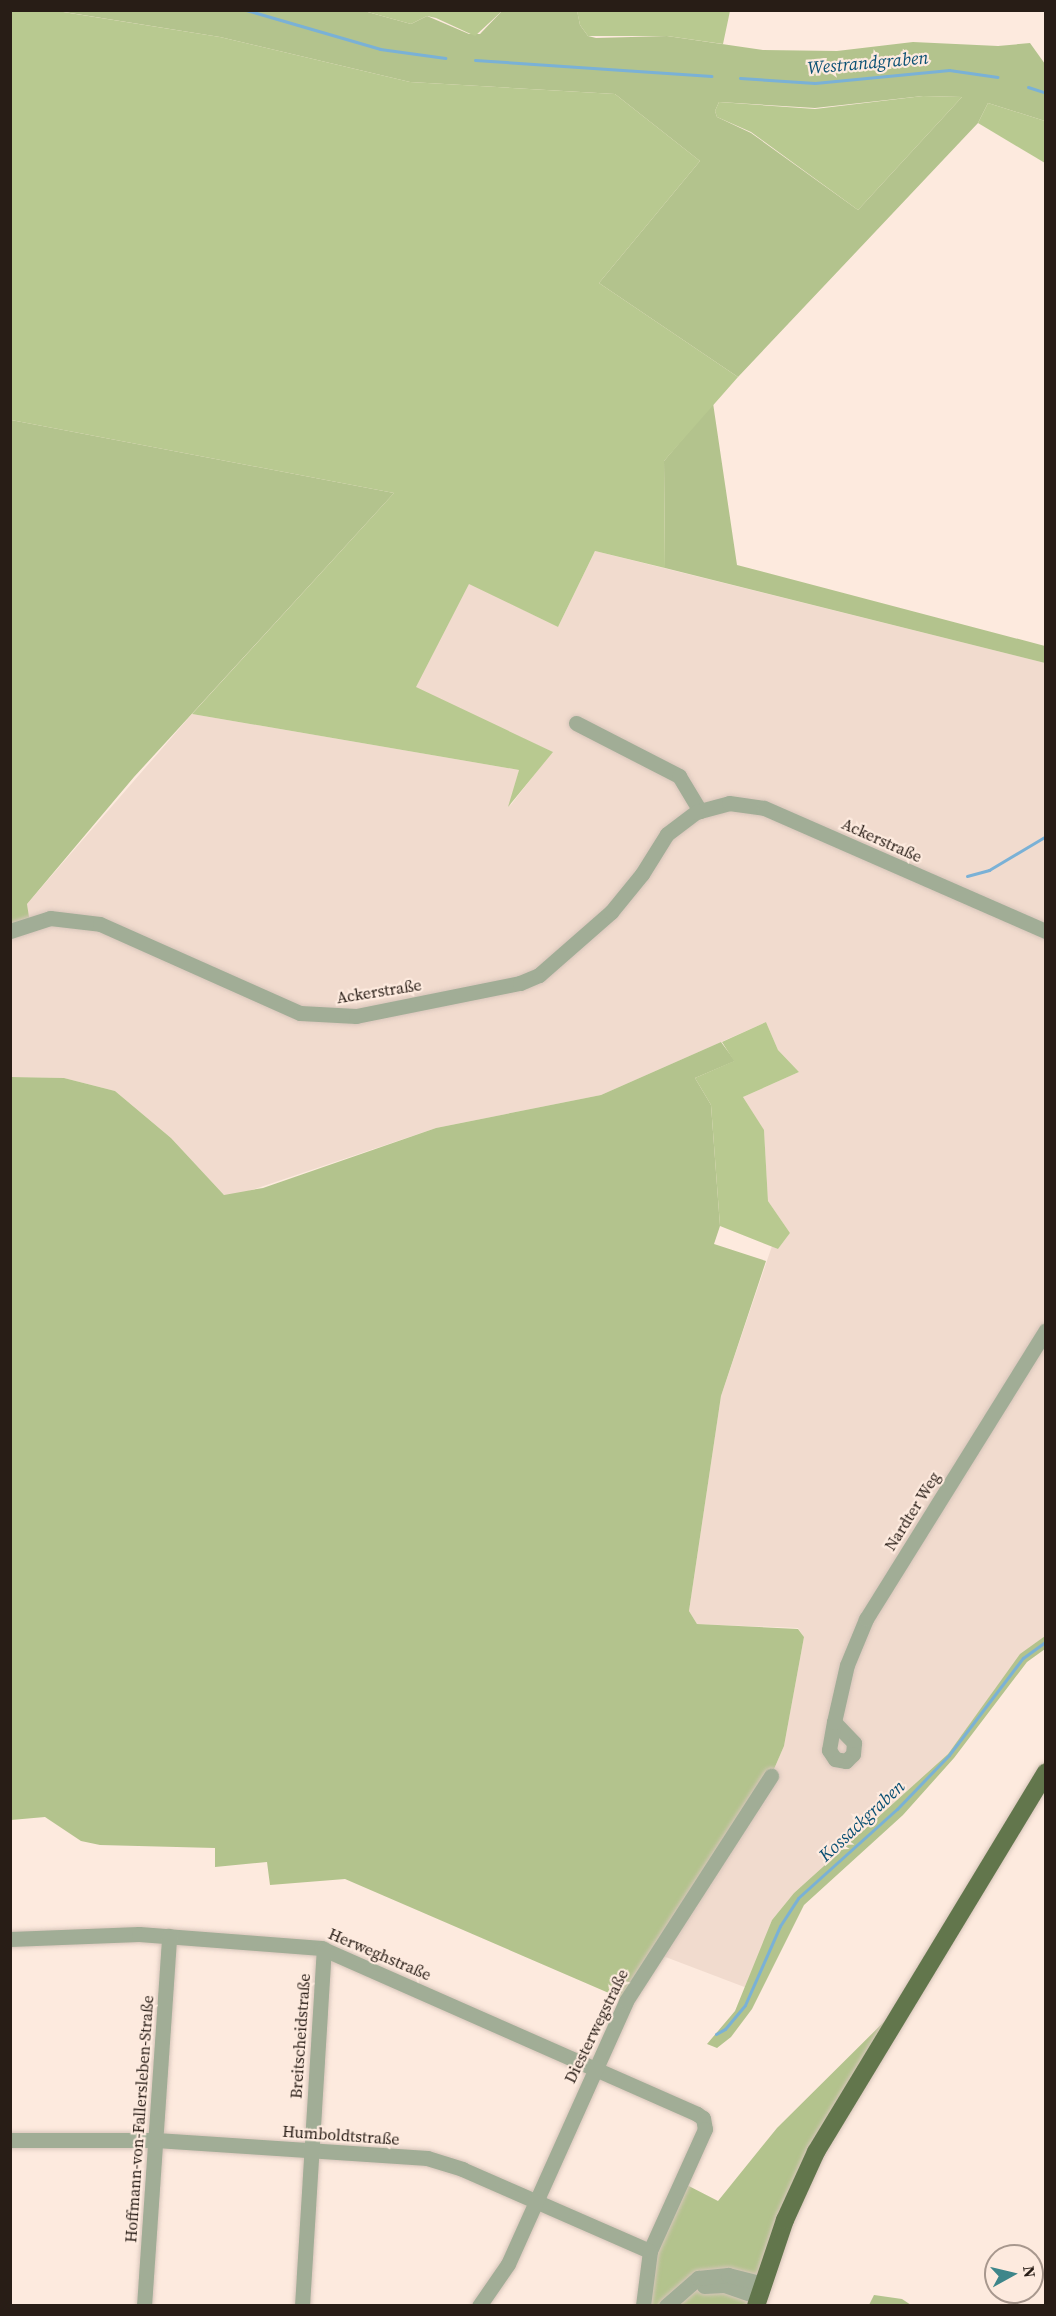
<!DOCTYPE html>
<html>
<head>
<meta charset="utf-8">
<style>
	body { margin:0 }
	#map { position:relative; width:1056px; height:2316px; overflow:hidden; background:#fdeade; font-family:"Source Serif 4",serif }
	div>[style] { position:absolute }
	.industrial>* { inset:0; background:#f1dbce }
	.green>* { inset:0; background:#b3c38d }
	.forest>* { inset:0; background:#b8c990 }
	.stream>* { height:3px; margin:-1.5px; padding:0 1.5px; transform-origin:1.5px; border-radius:1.5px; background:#7ab1d6 }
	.roads { filter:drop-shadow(0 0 2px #d7c5ba) drop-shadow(0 0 2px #d7c5ba) }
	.minor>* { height:15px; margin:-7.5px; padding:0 7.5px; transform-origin:7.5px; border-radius:7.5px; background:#a1ad96 }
	.major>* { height:18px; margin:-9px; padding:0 9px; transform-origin:9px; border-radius:9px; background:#62764c }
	span { translate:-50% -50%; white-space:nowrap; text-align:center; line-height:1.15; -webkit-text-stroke:4.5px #fdeade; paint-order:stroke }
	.street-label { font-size:16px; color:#281d16 }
	.water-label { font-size:18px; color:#094f73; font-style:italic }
	.frame { position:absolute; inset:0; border:12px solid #281d16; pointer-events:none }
	.north { position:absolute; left:984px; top:2244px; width:60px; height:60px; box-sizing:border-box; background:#fdeade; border:2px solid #a8988e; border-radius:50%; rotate:82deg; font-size:16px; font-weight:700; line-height:24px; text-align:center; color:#281d16 }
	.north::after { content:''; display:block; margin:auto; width:21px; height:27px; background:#3e868a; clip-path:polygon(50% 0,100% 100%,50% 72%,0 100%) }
</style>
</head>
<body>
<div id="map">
	<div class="industrial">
		<div style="clip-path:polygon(595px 551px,1045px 663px,1045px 1636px,1020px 1655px,948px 1754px,794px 1893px,772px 1920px,747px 1988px,655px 1953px,771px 1776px,784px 1746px,804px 1637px,798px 1628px,697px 1624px,689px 1611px,721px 1396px,772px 1246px,778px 1249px,790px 1233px,768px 1201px,764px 1131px,743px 1097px,799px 1072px,778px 1050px,766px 1022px,601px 1095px,436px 1128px,240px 1194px,224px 1195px,171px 1138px,115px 1091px,64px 1078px,11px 1077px,10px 931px,30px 923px,27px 904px,192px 714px,519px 770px,510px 806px,552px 752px,415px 688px,469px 583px,558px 627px)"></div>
	</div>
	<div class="green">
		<div style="clip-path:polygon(evenodd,577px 10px,580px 25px,588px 36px,596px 38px,667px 36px,763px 50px,837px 51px,913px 42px,998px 46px,1030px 43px,1045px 64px,1045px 121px,988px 103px,978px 123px,738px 377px,599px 283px,700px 161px,615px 94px,410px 82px,220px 37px,58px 11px,364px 11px,411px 24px,427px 16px,469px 34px,480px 34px,502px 11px,577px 10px,923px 96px,962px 97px,858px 210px,751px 133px,717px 117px,715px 111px,719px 102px,815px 108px,923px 96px)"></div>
		<div style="clip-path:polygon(713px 403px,737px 565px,1045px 646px,1045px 663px,665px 568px,664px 461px)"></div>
		<div style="clip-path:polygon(11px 420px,394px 493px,134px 777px,27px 904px,30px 923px,11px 931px)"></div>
		<div style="clip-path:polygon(721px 1042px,735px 1061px,695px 1078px,711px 1105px,720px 1226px,714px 1244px,766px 1261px,721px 1396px,689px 1611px,697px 1624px,798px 1629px,804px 1637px,784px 1746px,771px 1776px,625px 2000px,345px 1879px,270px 1885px,267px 1862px,215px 1867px,215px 1848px,100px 1845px,81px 1841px,45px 1817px,11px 1820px,11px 1077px,64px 1078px,115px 1091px,171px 1138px,224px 1195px,263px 1188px,436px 1128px,601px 1095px)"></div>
		<div style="clip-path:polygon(1045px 1636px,1045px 1649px,1027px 1662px,954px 1758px,903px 1815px,804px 1905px,752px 2009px,731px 2037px,717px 2048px,707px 2044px,735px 2011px,772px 1920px,794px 1893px,948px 1754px,1020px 1654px)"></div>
		<div style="clip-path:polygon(907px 1999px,816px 2152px,785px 2220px,762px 2284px,746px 2278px,714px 2275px,698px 2278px,677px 2294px,709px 2285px,724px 2285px,758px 2297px,756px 2305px,643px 2306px,650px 2251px,681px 2182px,718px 2201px,777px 2128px)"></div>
		<div style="clip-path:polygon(874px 2295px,902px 2299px,911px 2305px,869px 2305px)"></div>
	</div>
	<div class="forest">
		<div style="clip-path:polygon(11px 10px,57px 11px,220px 37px,410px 82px,615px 94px,700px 161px,599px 283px,738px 377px,664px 461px,665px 568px,595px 551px,558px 627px,469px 584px,416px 687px,553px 752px,508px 807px,519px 770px,192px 714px,394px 493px,11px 420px)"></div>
		<div style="clip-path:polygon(364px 11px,502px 11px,475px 36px,436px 18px,427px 16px,411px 24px)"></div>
		<div style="clip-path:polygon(577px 11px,577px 10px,730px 11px,723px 44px,667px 36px,588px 36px,580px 25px)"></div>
		<div style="clip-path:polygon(923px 96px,962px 97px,858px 210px,751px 132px,717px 117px,715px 111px,719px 102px,815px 109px)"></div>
		<div style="clip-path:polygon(988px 103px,1045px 121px,1045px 163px,978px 123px)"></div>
		<div style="clip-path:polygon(766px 1022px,778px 1050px,799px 1072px,743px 1097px,764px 1130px,768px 1201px,790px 1233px,778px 1249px,720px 1226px,711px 1105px,695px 1078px,734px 1061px,722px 1042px)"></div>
	</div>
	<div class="stream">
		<div style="left:246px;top:10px;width:140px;rotate:16.2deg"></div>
		<div style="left:380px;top:49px;width:66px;rotate:7.9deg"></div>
		<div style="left:475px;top:60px;width:237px;rotate:3.9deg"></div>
		<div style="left:740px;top:78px;width:75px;rotate:3.8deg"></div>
		<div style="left:815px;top:83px;width:135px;rotate:-5.5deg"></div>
		<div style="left:949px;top:70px;width:49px;rotate:8.1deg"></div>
		<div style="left:1028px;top:87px;width:19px;rotate:18deg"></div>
		<div style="left:967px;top:876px;width:23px;rotate:-15deg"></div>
		<div style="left:989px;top:870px;width:66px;rotate:-30.8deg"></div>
		<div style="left:716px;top:2034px;width:10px;rotate:-29deg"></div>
		<div style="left:725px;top:2029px;width:31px;rotate:-50deg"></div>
		<div style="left:745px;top:2005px;width:86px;rotate:-66.1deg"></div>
		<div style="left:780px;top:1926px;width:33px;rotate:-57deg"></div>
		<div style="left:798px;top:1898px;width:133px;rotate:-42deg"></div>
		<div style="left:897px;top:1809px;width:75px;rotate:-46.1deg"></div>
		<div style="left:949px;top:1755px;width:122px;rotate:-52.7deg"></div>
		<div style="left:1023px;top:1658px;width:29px;rotate:-36deg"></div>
	</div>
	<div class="roads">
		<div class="minor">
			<div style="left:576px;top:723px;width:116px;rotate:27.2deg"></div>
			<div style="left:679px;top:776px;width:41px;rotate:59deg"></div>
			<div style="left:10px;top:931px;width:42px;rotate:-18deg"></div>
			<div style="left:50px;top:918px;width:50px;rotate:6.8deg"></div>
			<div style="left:100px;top:924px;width:219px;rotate:24deg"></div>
			<div style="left:300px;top:1013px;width:56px;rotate:3.1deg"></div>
			<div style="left:356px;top:1016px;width:167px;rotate:-11.4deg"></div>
			<div style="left:520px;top:983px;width:21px;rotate:-23deg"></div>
			<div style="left:539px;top:975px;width:96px;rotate:-41.2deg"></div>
			<div style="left:611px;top:912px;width:49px;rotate:-50.8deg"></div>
			<div style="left:642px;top:874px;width:47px;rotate:-58deg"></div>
			<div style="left:667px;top:834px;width:36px;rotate:-37deg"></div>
			<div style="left:696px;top:812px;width:34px;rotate:-15deg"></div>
			<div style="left:729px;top:803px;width:35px;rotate:8deg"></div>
			<div style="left:764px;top:808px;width:308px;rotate:23.6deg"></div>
			<div style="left:834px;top:1722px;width:29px;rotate:46deg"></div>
			<div style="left:854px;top:1743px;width:11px;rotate:95deg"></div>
			<div style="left:853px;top:1754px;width:10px;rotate:135deg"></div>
			<div style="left:846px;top:1761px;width:11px;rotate:-170deg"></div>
			<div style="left:835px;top:1759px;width:11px;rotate:-124deg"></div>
			<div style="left:829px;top:1750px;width:28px;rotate:-80deg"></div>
			<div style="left:834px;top:1722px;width:58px;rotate:-77.2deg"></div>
			<div style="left:847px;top:1665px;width:50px;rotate:-67.6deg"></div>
			<div style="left:866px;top:1619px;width:340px;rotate:-58.1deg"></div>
			<div style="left:10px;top:1939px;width:129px;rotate:-2.2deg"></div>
			<div style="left:139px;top:1934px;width:183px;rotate:4.4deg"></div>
			<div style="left:321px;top:1948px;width:411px;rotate:23.8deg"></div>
			<div style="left:697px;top:2114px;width:7px;rotate:34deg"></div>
			<div style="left:703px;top:2118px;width:11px;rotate:80deg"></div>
			<div style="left:705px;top:2129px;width:134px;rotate:114.3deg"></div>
			<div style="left:650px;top:2251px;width:55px;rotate:97.3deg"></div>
			<div style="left:10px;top:2140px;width:146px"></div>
			<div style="left:156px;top:2140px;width:272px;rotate:3.8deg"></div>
			<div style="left:427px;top:2158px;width:37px;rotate:17deg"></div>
			<div style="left:462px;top:2169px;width:205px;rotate:23.6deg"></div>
			<div style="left:704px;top:2286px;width:20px;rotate:-3deg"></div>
			<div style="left:724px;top:2285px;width:36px;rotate:19deg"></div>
			<div style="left:144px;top:2306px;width:371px;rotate:-86.1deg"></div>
			<div style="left:302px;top:2306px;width:358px;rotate:-86.5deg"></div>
			<div style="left:479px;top:2306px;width:51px;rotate:-55.4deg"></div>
			<div style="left:508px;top:2264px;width:288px;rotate:-65.8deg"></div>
			<div style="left:626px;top:2001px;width:268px;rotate:-57.2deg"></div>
			<div style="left:666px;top:2306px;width:43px;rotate:-41.2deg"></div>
			<div style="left:698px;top:2278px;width:30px;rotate:-6deg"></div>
			<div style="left:728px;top:2275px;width:36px;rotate:14deg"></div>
		</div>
		<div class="major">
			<div style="left:756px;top:2306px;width:91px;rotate:-71.4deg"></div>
			<div style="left:785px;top:2220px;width:75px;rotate:-65.5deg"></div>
			<div style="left:816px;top:2152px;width:444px;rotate:-58.8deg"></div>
		</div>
	</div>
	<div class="street-label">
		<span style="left:882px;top:840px;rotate:24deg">Ackerstraße</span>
		<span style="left:379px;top:991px;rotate:-9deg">Ackerstraße</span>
		<span style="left:912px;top:1511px;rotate:-58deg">Nardter Weg</span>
		<span style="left:380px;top:1954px;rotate:23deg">Herweghstraße</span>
		<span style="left:596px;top:2026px;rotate:-64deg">Diesterwegstraße</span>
		<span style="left:300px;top:2036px;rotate:-86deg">Breitscheidstraße</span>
		<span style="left:139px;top:2119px;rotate:-86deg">Hoffmann-von-Fallersleben-Straße</span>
		<span style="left:341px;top:2135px;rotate:4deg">Humboldtstraße</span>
	</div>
	<div class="water-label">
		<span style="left:868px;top:63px;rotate:-5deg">Westrandgraben</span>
		<span style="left:862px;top:1821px;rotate:-43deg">Kossackgraben</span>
	</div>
	<div class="frame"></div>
	<div class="north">N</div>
</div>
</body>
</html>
